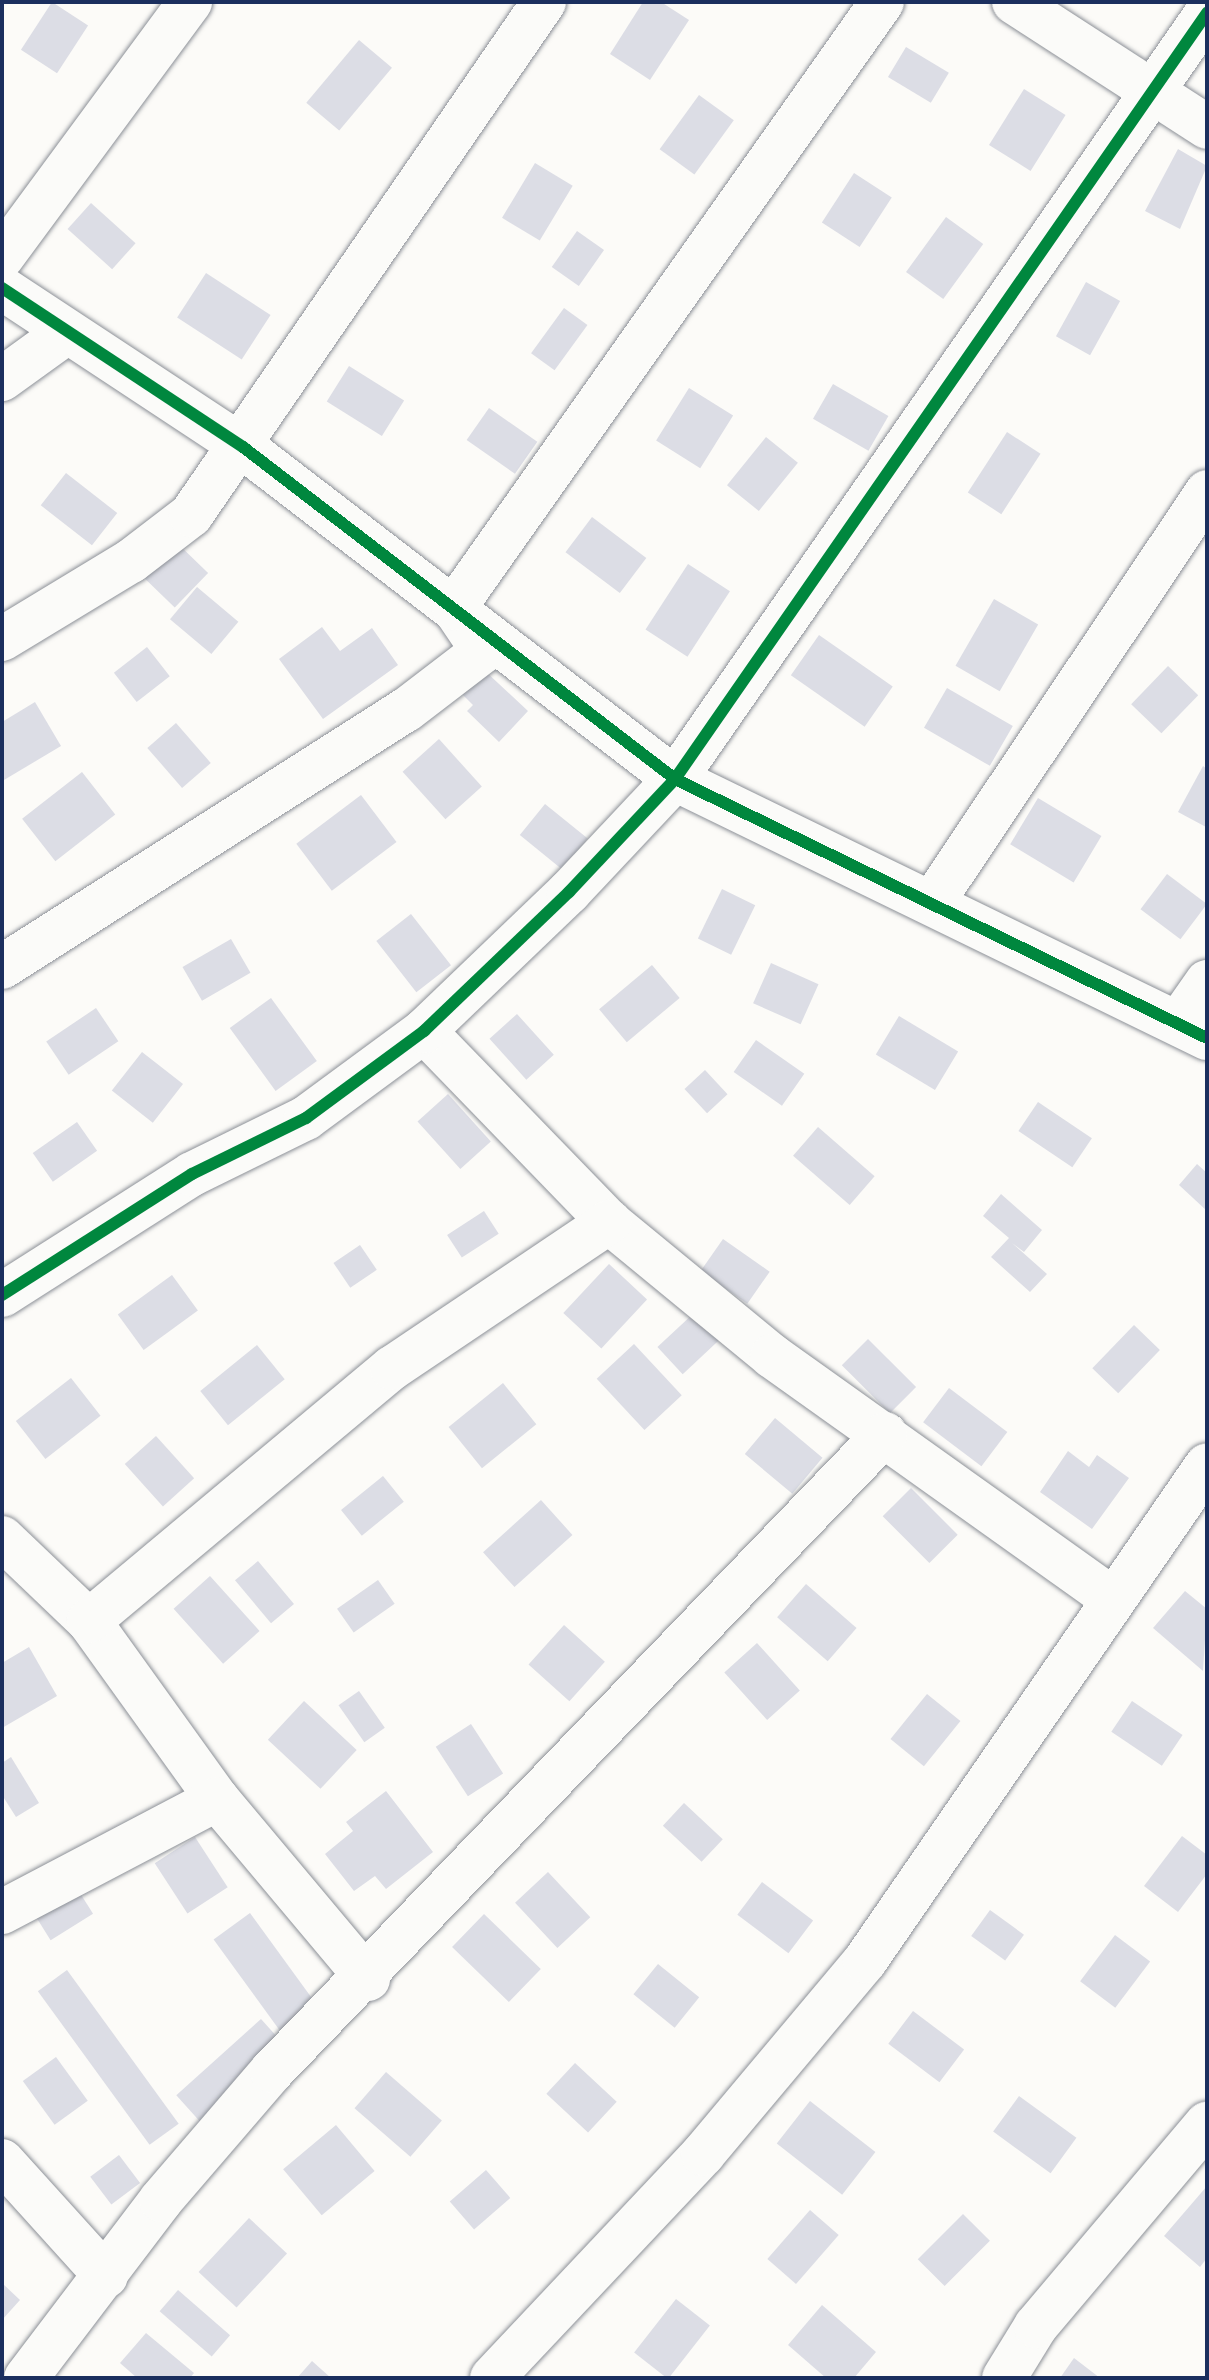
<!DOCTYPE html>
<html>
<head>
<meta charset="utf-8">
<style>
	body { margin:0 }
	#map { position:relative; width:1209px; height:2380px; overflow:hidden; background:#fcfbf8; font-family:Pangolin,sans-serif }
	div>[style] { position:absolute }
	.building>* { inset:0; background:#dcdde5; transform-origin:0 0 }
	.roads { filter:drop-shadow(0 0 2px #8c9097) drop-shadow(0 0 2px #8c9097) }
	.minor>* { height:44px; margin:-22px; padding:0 22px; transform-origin:22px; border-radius:22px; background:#fbfbf9 }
	.cycleway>* { height:12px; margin:-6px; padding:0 6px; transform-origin:6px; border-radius:6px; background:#00873e }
	span { translate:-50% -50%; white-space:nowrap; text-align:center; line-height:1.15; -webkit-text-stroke:6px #fdfcf7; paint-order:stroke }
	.frame { position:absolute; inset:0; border:4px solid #1b2f5e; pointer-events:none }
</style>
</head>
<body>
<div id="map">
	<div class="building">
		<div style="left:52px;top:2px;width:43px;height:57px;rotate:33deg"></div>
		<div style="clip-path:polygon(643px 2px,661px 2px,689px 20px,650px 80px,610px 54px)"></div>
		<div style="left:359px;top:40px;width:43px;height:82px;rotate:40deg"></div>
		<div style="left:906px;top:47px;width:50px;height:35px;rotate:31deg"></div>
		<div style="left:1024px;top:89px;width:49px;height:66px;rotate:32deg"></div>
		<div style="left:699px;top:95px;width:43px;height:67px;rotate:36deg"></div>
		<div style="clip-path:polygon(1178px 149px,1207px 166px,1180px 229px,1145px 211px)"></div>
		<div style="left:535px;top:163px;width:44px;height:64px;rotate:31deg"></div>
		<div style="left:854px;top:173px;width:45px;height:59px;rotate:33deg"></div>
		<div style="left:91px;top:203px;width:60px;height:35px;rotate:42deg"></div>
		<div style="left:946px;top:217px;width:46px;height:68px;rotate:36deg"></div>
		<div style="left:577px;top:231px;width:33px;height:44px;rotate:35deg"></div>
		<div style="left:206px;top:273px;width:77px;height:53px;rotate:33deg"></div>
		<div style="left:1086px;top:282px;width:39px;height:62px;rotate:29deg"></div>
		<div style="left:564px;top:308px;width:29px;height:56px;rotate:36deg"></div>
		<div style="left:349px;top:366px;width:65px;height:42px;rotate:32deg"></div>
		<div style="left:833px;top:384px;width:64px;height:40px;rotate:30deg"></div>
		<div style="left:689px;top:388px;width:52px;height:62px;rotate:32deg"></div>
		<div style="left:489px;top:408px;width:59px;height:39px;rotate:35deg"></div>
		<div style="left:1007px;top:432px;width:40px;height:72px;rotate:33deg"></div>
		<div style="left:766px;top:437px;width:41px;height:62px;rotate:39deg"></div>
		<div style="left:66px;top:473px;width:65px;height:41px;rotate:38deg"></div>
		<div style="left:592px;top:517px;width:68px;height:44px;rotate:37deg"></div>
		<div style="left:175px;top:541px;width:46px;height:48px;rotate:44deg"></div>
		<div style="left:688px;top:564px;width:50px;height:78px;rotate:33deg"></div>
		<div style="left:197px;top:587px;width:54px;height:42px;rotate:40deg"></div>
		<div style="left:994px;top:599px;width:51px;height:77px;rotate:30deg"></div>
		<div style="clip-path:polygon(322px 627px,340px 651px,372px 628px,398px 665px,323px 719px,279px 659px)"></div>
		<div style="left:819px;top:635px;width:90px;height:49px;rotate:35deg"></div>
		<div style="left:147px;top:647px;width:37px;height:42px;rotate:52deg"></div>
		<div style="left:1168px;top:666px;width:42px;height:53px;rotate:44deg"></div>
		<div style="clip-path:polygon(483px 669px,528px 711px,499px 742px,467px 711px,473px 705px,461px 693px)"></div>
		<div style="left:947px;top:688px;width:76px;height:46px;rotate:30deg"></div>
		<div style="clip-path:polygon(35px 702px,61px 746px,4px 780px,2px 722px)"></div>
		<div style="left:176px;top:723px;width:53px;height:38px;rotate:49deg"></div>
		<div style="left:439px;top:739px;width:64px;height:49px;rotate:48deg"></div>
		<div style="clip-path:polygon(1203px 766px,1207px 769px,1206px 827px,1178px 812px)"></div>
		<div style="left:82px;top:772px;width:54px;height:76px;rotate:52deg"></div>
		<div style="left:361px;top:795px;width:59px;height:81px;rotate:53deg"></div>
		<div style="left:1038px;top:798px;width:74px;height:54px;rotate:31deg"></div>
		<div style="left:545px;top:804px;width:55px;height:40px;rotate:39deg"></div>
		<div style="left:1167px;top:874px;width:50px;height:44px;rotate:37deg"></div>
		<div style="left:722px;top:889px;width:37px;height:55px;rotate:26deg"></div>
		<div style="left:411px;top:914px;width:65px;height:44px;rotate:52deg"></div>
		<div style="left:231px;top:939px;width:39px;height:56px;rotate:60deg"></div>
		<div style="left:771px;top:963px;width:52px;height:44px;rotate:24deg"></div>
		<div style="left:652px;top:965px;width:43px;height:69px;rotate:50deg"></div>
		<div style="left:271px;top:998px;width:78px;height:51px;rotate:54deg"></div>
		<div style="left:96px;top:1008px;width:40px;height:60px;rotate:56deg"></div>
		<div style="left:517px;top:1014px;width:55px;height:37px;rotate:48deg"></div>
		<div style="left:899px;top:1016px;width:69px;height:45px;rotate:31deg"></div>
		<div style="left:756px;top:1040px;width:59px;height:39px;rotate:35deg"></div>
		<div style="left:142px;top:1052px;width:52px;height:49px;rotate:38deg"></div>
		<div style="left:705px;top:1070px;width:33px;height:28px;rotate:47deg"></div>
		<div style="left:448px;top:1094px;width:64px;height:41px;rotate:48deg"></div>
		<div style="left:1038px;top:1102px;width:65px;height:35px;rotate:34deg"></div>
		<div style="left:77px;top:1122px;width:35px;height:54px;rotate:55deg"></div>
		<div style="left:818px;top:1127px;width:75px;height:38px;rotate:41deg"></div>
		<div style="clip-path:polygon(1197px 1164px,1207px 1173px,1207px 1211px,1179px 1185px)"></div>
		<div style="clip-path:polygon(1001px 1194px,1042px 1230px,1024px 1252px,1012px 1243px,1047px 1274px,1030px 1292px,991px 1257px,1009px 1238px,983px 1216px)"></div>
		<div style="left:484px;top:1211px;width:27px;height:44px;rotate:57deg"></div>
		<div style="left:723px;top:1239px;width:57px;height:39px;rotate:35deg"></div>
		<div style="left:360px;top:1245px;width:30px;height:32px;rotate:56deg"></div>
		<div style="left:609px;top:1264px;width:52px;height:67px;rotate:43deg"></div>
		<div style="left:172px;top:1275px;width:44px;height:67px;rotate:54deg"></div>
		<div style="left:694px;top:1313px;width:37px;height:50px;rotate:47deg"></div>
		<div style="left:1134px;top:1325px;width:36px;height:60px;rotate:44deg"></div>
		<div style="left:868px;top:1339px;width:68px;height:37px;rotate:45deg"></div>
		<div style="left:634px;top:1344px;width:70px;height:51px;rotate:47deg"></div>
		<div style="left:257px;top:1345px;width:44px;height:73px;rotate:51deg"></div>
		<div style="left:71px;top:1378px;width:48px;height:70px;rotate:52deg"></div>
		<div style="left:503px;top:1383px;width:53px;height:70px;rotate:51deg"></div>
		<div style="left:949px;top:1388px;width:73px;height:43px;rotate:37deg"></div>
		<div style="left:775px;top:1418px;width:62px;height:47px;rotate:40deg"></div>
		<div style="left:156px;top:1436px;width:57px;height:42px;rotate:48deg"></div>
		<div style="clip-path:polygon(1068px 1451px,1089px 1467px,1097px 1455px,1129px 1478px,1092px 1529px,1040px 1492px)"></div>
		<div style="left:383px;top:1476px;width:33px;height:54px;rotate:51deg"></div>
		<div style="left:911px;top:1488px;width:66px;height:40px;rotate:45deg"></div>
		<div style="left:541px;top:1500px;width:47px;height:78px;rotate:48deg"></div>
		<div style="left:258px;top:1561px;width:56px;height:30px;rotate:50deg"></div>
		<div style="left:210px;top:1576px;width:74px;height:49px;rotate:48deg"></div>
		<div style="left:378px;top:1580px;width:29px;height:50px;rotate:55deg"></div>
		<div style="left:806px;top:1584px;width:67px;height:44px;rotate:41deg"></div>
		<div style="clip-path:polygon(1185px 1591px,1207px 1609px,1203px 1671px,1153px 1628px)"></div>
		<div style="left:564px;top:1625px;width:55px;height:53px;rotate:42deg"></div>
		<div style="left:757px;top:1643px;width:64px;height:44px;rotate:48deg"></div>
		<div style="clip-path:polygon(29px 1647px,57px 1696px,2px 1728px,2px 1663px)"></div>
		<div style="left:359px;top:1691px;width:45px;height:25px;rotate:55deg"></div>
		<div style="left:927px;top:1694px;width:43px;height:58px;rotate:39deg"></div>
		<div style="left:304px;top:1701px;width:72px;height:53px;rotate:43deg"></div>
		<div style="left:1132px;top:1701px;width:61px;height:37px;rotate:34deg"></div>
		<div style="left:471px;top:1724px;width:59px;height:42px;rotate:57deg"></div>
		<div style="clip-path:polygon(11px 1757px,39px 1803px,16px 1817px,2px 1795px,2px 1763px)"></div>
		<div style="clip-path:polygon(386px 1791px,433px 1852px,386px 1889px,375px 1876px,354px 1891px,325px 1854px,353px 1831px,346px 1822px)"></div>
		<div style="left:684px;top:1803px;width:53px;height:31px;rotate:43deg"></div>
		<div style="clip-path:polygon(1182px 1836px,1207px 1855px,1207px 1874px,1178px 1912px,1144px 1886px)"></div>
		<div style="left:195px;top:1837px;width:60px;height:48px;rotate:57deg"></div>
		<div style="left:548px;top:1872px;width:62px;height:45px;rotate:47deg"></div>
		<div style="left:762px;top:1882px;width:64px;height:41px;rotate:37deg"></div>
		<div style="left:75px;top:1885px;width:34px;height:50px;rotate:58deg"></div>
		<div style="left:990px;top:1910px;width:42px;height:32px;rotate:36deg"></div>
		<div style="left:250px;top:1913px;width:115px;height:45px;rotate:54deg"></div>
		<div style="left:484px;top:1914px;width:79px;height:46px;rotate:44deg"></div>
		<div style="left:1115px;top:1935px;width:44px;height:58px;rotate:37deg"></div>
		<div style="left:658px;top:1964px;width:53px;height:39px;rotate:39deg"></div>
		<div style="left:67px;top:1970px;width:190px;height:36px;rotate:54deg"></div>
		<div style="left:913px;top:2011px;width:64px;height:41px;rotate:37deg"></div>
		<div style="left:261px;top:2019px;width:36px;height:114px;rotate:48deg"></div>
		<div style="left:56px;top:2057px;width:54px;height:41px;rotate:54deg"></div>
		<div style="left:575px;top:2063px;width:57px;height:42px;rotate:43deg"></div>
		<div style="left:386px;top:2072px;width:74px;height:48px;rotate:41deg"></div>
		<div style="left:1019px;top:2096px;width:71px;height:44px;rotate:36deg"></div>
		<div style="left:810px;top:2101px;width:83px;height:54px;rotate:38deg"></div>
		<div style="left:336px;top:2125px;width:60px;height:69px;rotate:50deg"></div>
		<div style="left:119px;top:2155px;width:35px;height:36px;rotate:53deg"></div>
		<div style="left:486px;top:2170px;width:37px;height:48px;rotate:49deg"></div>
		<div style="clip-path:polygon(1207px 2186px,1207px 2258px,1200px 2267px,1164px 2236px)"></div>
		<div style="left:810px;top:2210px;width:38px;height:65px;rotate:41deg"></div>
		<div style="left:963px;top:2214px;width:38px;height:64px;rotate:45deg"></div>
		<div style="left:249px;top:2218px;width:52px;height:74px;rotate:43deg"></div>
		<div style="clip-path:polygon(2px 2283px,20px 2300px,2px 2320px)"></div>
		<div style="left:178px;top:2290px;width:69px;height:28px;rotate:41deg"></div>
		<div style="left:676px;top:2299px;width:43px;height:68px;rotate:38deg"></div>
		<div style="clip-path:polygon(822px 2305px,876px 2352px,854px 2378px,826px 2378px,788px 2345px)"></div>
		<div style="clip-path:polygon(146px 2333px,194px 2373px,190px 2378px,137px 2378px,120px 2363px)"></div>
		<div style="clip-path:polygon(1074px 2358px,1100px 2378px,1060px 2378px)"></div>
		<div style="clip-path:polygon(312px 2361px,331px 2378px,297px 2378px)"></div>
	</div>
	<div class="roads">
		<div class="minor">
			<div style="left:1014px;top:2px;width:230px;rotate:32.9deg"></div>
			<div style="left:2px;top:257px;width:317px;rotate:-53.6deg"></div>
			<div style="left:2px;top:288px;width:289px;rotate:33.4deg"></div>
			<div style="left:243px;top:447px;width:545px;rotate:37.54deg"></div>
			<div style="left:675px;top:779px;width:592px;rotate:25.96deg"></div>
			<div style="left:2px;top:379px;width:80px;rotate:-35.9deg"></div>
			<div style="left:2px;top:639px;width:151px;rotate:-31.2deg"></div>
			<div style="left:131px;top:561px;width:76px;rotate:-37.5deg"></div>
			<div style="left:191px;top:515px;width:623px;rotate:-55.47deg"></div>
			<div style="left:934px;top:900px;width:491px;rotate:-56.2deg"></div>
			<div style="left:2px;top:967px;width:479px;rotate:-32.5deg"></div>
			<div style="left:406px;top:710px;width:97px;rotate:-37.5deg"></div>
			<div style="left:483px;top:651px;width:52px;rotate:-124deg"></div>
			<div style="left:454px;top:608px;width:742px;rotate:-54.77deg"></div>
			<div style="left:1179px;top:1022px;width:49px;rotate:-55deg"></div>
			<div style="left:424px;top:1031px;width:266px;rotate:45.9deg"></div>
			<div style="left:609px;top:1222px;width:211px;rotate:39.4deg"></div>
			<div style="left:772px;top:1356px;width:417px;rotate:35.5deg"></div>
			<div style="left:2px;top:1295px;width:225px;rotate:-32.5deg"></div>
			<div style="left:192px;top:1174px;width:127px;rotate:-26.2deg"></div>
			<div style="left:306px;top:1118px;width:147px;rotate:-36.4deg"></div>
			<div style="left:424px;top:1031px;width:201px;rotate:-43.8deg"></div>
			<div style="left:569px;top:892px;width:155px;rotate:-46.8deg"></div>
			<div style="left:675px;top:779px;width:933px;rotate:-55.22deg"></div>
			<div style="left:2px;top:1538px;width:120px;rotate:43.7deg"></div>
			<div style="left:89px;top:1621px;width:219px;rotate:54.3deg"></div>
			<div style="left:217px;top:1799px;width:235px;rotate:50deg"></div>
			<div style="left:89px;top:1621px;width:395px;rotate:-39.9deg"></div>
			<div style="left:392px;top:1368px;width:262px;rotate:-33.9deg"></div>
			<div style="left:2px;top:1912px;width:243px;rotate:-27.7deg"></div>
			<div style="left:2px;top:2161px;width:155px;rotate:47.9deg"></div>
			<div style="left:26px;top:2378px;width:223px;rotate:-52.8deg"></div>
			<div style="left:161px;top:2200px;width:170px;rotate:-49.3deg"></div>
			<div style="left:272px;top:2071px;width:884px;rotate:-46.1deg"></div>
			<div style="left:492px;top:2378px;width:308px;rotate:-46.7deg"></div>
			<div style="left:703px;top:2154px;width:252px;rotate:-50deg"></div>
			<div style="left:865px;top:1961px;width:602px;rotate:-55.41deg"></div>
			<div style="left:1004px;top:2378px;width:61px;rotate:-58.4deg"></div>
			<div style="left:1036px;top:2326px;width:265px;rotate:-49.8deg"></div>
		</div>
	</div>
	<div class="cycleway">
		<div style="left:2px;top:288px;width:289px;rotate:33.4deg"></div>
		<div style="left:243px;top:447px;width:545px;rotate:37.54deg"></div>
		<div style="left:675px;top:779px;width:592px;rotate:25.96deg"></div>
		<div style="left:2px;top:1295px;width:225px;rotate:-32.5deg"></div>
		<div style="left:192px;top:1174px;width:127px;rotate:-26.2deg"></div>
		<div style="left:306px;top:1118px;width:147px;rotate:-36.4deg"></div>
		<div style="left:424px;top:1031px;width:201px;rotate:-43.8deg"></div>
		<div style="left:569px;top:892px;width:155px;rotate:-46.8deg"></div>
		<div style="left:675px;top:779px;width:933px;rotate:-55.22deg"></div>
	</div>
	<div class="frame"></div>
</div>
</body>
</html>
